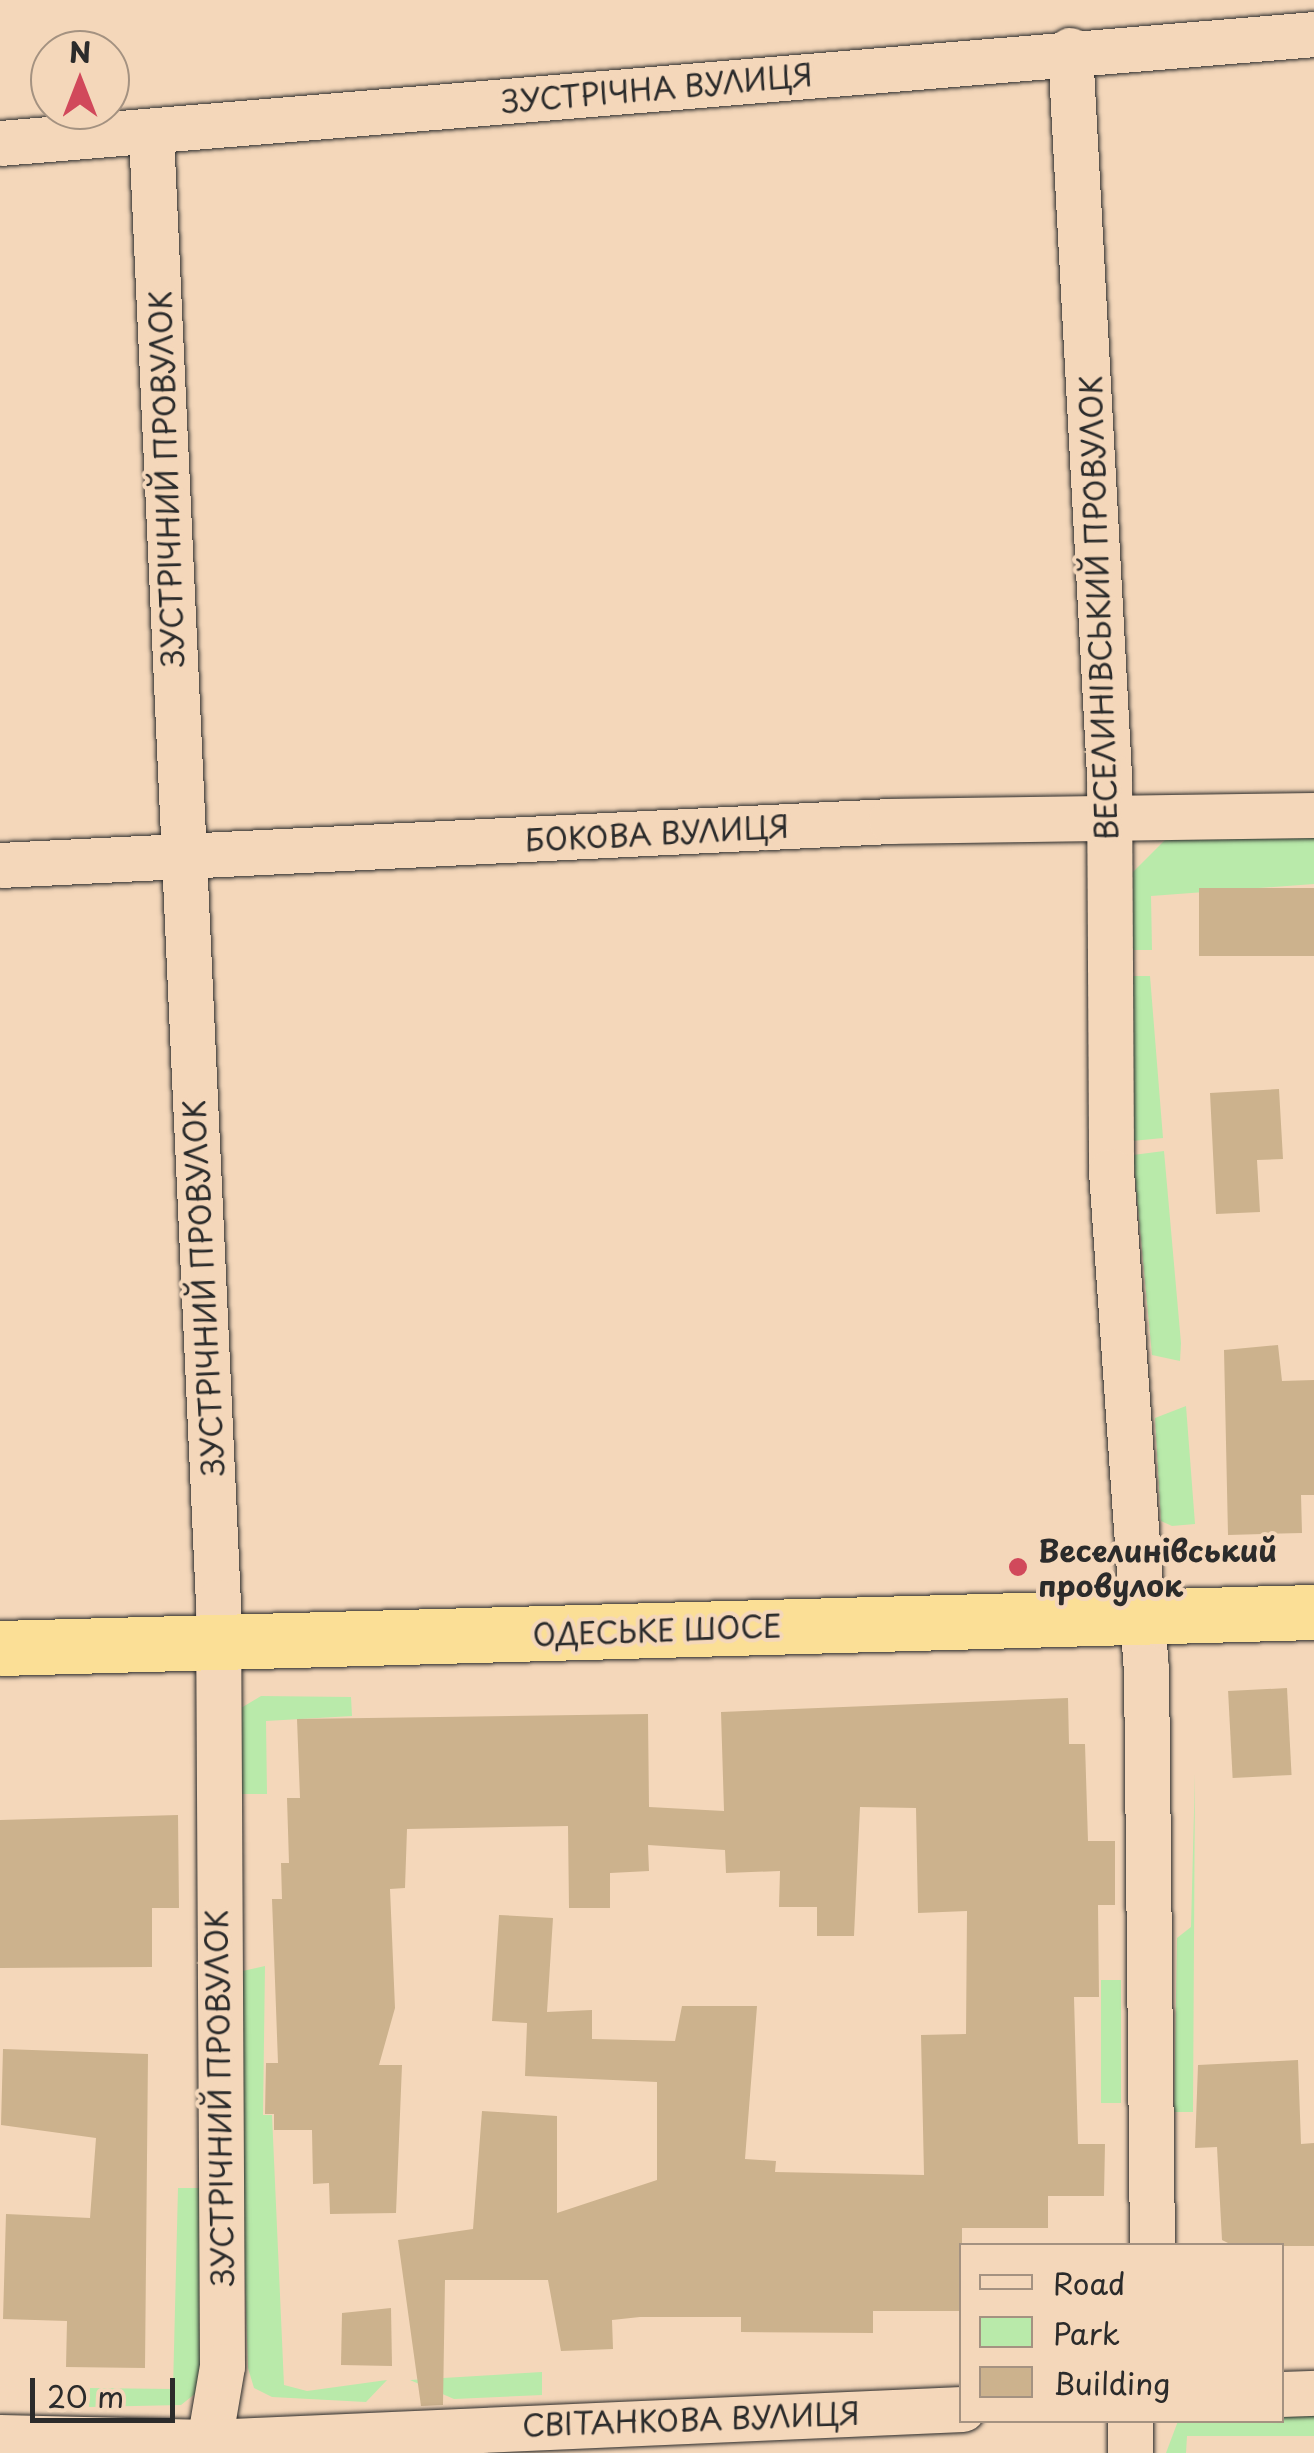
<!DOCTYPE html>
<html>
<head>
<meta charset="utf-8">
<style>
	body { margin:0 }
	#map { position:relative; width:1314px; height:2453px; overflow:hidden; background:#f4d7ba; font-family:"Playpen Sans",sans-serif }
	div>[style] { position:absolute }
	.green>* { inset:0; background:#b9eaaa; transform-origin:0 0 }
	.building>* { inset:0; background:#ccb28d; transform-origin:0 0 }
	.roads { filter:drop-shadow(0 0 2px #2b2b2b) drop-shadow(0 0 2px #2b2b2b) }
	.minor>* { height:45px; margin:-22.5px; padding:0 22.5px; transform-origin:22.5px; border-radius:22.5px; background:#f4d7ba }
	.trunk>* { height:55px; margin:-27.5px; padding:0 27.5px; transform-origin:27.5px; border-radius:27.5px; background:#fbdf96 }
	.dots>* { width:28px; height:28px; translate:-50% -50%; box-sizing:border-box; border:5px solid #f4d7ba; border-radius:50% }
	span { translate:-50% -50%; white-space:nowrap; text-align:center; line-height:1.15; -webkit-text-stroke:8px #f4d7ba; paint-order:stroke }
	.street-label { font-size:30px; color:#2b2b2b }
	.poi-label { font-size:30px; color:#2b2b2b; font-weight:700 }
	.left { translate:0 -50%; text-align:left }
	.legend { position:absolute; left:959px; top:2243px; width:325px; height:180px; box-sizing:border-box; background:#f4d7ba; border:2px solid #a49281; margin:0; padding:12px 18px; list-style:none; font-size:30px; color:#2b2b2b }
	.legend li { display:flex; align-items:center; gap:20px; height:50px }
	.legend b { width:50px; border:2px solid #a49281 }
	.north { position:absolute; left:30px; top:30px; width:100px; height:100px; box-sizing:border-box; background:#f4d7ba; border:2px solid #a49281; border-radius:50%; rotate:0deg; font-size:28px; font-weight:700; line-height:40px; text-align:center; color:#2b2b2b }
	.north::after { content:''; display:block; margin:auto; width:35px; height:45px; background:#d1495b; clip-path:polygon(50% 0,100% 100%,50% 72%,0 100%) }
	.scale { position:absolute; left:30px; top:2378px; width:145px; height:45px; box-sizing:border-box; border:5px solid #2b2b2b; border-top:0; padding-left:12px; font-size:30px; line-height:35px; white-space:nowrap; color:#2b2b2b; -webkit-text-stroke:8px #f4d7ba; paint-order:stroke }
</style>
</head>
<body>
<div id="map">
	<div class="green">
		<div style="clip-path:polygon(1314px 831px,1314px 884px,1151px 896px,1152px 950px,1124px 950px,1132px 873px,1165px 840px)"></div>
		<div style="clip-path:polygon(1123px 976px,1150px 976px,1163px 1138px,1132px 1141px)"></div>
		<div style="clip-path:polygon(1164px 1151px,1181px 1343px,1180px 1361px,1152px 1355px,1133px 1155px)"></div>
		<div style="clip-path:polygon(1186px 1406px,1195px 1524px,1172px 1526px,1161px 1521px,1155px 1418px)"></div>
		<div style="clip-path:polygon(261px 1696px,351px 1697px,352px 1716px,266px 1721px,267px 1794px,236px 1794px,241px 1708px)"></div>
		<div style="clip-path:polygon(1195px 1773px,1193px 2112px,1174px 2112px,1177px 1938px,1191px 1927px)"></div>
		<div style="clip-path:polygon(265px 1966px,263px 2115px,272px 2115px,284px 2385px,307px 2391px,387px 2380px,366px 2402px,272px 2397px,254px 2388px,248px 2368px,234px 1973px)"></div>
		<div style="left:1101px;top:1980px;width:20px;height:123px"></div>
		<div style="clip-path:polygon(178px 2188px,204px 2188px,201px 2389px,181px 2405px,89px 2407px,90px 2388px,173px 2389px)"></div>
		<div style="clip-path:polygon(542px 2372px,542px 2395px,454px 2399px,410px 2380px)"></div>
		<div style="clip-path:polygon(1282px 2406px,1314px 2406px,1314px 2436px,1187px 2436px,1186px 2453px,1166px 2453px,1178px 2421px,1282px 2420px)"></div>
	</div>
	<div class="building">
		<div style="left:1314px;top:888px;width:68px;height:115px;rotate:90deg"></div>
		<div style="clip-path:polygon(1279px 1089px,1283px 1159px,1257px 1160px,1260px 1212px,1216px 1214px,1210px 1093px)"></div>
		<div style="clip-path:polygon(1278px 1345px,1282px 1381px,1314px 1380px,1314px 1495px,1301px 1495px,1302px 1533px,1228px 1535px,1224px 1350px)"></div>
		<div style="left:1287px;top:1688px;width:87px;height:59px;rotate:87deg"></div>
		<div style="clip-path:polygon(1068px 1698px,1069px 1744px,1085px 1744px,1088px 1841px,1115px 1841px,1115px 1905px,1098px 1905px,1099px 1997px,1074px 1997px,1078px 2144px,1105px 2144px,1104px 2196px,1048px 2196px,1048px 2228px,962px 2228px,962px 2311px,873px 2311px,873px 2333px,741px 2332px,741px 2317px,640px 2317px,612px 2320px,613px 2349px,561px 2351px,548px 2280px,445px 2280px,443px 2405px,421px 2406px,398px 2240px,473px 2229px,482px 2111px,557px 2116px,557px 2213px,657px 2180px,657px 2082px,525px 2076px,527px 2023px,492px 2021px,499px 1915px,553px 1918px,547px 2012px,592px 2010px,592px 2039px,675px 2041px,682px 2006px,757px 2006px,745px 2159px,776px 2161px,775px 2172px,924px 2175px,921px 2035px,966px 2034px,967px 1911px,918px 1913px,916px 1808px,860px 1807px,854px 1936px,817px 1936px,817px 1907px,779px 1907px,780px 1871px,726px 1873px,725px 1850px,648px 1845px,649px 1871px,610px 1873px,610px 1908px,569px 1908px,568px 1826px,407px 1829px,405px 1888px,390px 1889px,395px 2008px,379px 2065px,402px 2065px,396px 2213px,330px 2214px,329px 2183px,313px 2184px,312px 2130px,274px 2130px,274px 2114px,265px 2114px,266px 2063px,278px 2063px,272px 1899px,282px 1899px,281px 1863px,289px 1863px,287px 1798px,300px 1798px,297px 1719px,648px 1714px,649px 1807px,724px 1811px,721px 1712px)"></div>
		<div style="clip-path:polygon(178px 1815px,179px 1908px,152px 1908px,152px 1967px,0 1968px,0 1820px)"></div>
		<div style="clip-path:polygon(3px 2049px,148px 2054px,145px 2368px,66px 2367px,67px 2321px,3px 2319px,6px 2214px,90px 2218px,96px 2138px,1px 2125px)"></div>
		<div style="clip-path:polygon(1298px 2060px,1301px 2144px,1314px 2143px,1314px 2246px,1234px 2246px,1222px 2240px,1217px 2147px,1195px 2148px,1198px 2065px)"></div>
		<div style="clip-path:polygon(391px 2308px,392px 2366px,341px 2365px,342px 2313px)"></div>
	</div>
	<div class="roads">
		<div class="minor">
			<div style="left:1070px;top:50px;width:725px;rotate:86.92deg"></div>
			<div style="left:1109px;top:774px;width:397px;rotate:89.7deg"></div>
			<div style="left:1111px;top:1171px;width:497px;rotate:86deg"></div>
			<div style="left:1146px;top:1667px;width:579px;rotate:89.41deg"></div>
			<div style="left:151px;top:134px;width:1470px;rotate:87.39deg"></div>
			<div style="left:218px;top:1602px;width:764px;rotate:89.7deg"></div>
			<div style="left:222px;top:2366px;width:77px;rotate:99.7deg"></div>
			<div style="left:0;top:143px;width:1319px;rotate:-4.74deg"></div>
			<div style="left:0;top:865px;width:892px;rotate:-2.83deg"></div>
			<div style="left:891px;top:821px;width:423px;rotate:-0.8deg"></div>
			<div style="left:1282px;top:2394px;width:32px;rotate:-2deg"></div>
			<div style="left:1130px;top:2420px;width:33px;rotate:90deg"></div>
			<div style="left:0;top:2437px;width:209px;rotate:1.4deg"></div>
			<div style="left:209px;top:2442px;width:754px;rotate:-2.51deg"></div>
		</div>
		<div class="trunk">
			<div style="left:0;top:1648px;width:1314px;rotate:-1.57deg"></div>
		</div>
	</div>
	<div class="dots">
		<div style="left:1018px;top:1567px;background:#d1495b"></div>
	</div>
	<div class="street-label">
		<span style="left:657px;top:88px;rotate:-5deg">ЗУСТРІЧНА ВУЛИЦЯ</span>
		<span style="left:166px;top:479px;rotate:-92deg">ЗУСТРІЧНИЙ ПРОВУЛОК</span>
		<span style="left:1098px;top:608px;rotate:-92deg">ВЕСЕЛИНІВСЬКИЙ ПРОВУЛОК</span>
		<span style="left:657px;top:833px;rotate:-3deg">БОКОВА ВУЛИЦЯ</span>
		<span style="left:203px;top:1288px;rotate:-93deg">ЗУСТРІЧНИЙ ПРОВУЛОК</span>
		<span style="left:657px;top:1630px;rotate:-2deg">ОДЕСЬКЕ ШОСЕ</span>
		<span style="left:219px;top:2098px;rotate:-91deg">ЗУСТРІЧНИЙ ПРОВУЛОК</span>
		<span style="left:691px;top:2419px;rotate:-2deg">СВІТАНКОВА ВУЛИЦЯ</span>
	</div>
	<div class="poi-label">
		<span class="left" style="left:1038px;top:1567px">Веселинівський<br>провулок</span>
	</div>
	<ul class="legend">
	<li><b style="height:12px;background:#f4d7ba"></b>Road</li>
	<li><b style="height:28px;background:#b9eaaa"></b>Park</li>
	<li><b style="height:28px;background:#ccb28d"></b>Building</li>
	</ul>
	<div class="north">N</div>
	<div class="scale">20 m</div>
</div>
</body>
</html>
